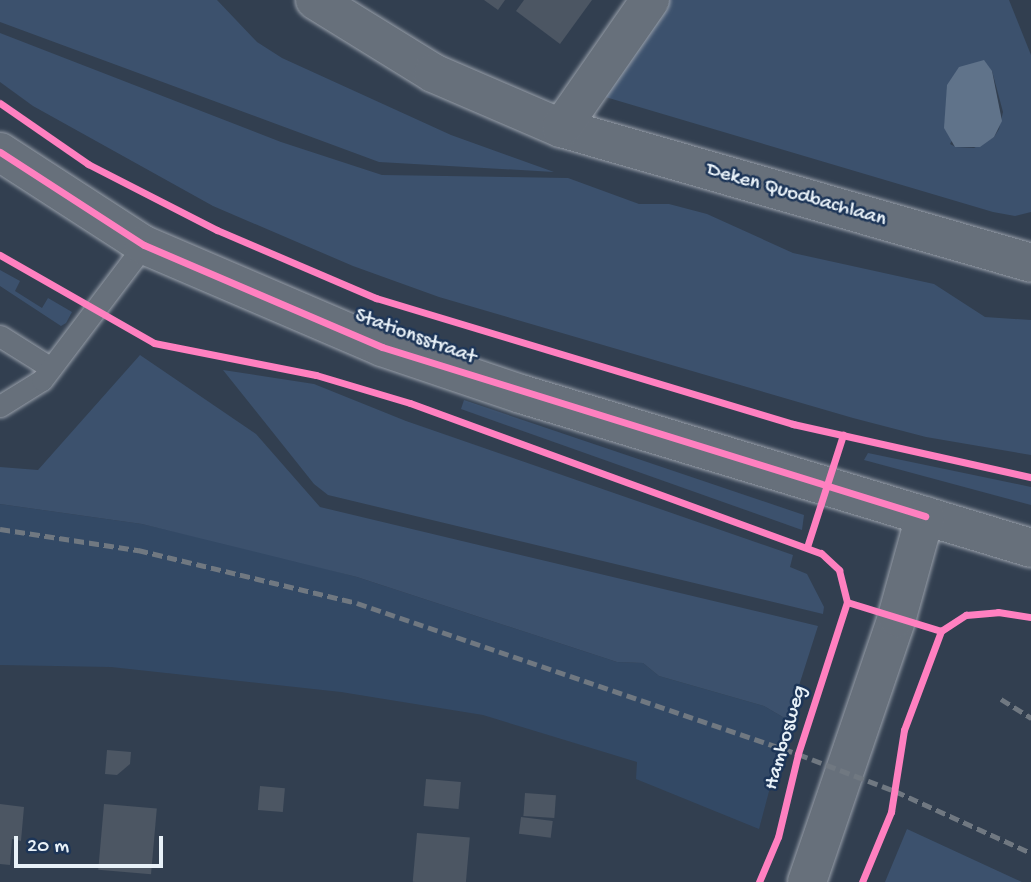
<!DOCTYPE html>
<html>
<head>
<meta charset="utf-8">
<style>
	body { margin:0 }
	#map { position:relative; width:1031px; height:882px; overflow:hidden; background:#323f50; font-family:"Gochi Hand",sans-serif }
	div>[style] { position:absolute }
	.built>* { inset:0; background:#334965 }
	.green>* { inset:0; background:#3c516d }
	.water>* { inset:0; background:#60738a }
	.building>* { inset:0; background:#4c5663; transform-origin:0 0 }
	.roads { filter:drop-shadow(0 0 2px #99a0aa) drop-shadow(0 0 2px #99a0aa) }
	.lane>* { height:21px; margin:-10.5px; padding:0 10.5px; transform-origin:10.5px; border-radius:10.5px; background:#67707b }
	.street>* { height:38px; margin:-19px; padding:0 19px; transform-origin:19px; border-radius:19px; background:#67707b }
	.secondary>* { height:38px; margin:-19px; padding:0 19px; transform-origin:19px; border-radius:19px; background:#67707b }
	.rail>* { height:5px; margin-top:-2.5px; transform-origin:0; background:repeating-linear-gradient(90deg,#707881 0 10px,transparent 0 15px) }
	.cycleway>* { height:7px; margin:-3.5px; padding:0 3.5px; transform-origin:3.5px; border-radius:3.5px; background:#ff80c0 }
	span { translate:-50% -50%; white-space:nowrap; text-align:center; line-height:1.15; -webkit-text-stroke:5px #1d3557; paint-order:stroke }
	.street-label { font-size:21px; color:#e8f1f8 }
	.scale { position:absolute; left:14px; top:836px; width:149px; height:32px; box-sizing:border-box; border:4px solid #e8f1f8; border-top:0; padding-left:9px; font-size:21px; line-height:24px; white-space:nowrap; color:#e8f1f8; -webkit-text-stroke:5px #1d3557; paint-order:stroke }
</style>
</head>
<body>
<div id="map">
	<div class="built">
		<div style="clip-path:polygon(0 504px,142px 524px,252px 549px,357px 577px,617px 662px,643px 663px,659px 676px,764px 706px,788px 720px,759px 829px,636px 779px,637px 762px,483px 715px,341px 692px,111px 667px,0 665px)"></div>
	</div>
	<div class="green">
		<div style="clip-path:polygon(0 0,217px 0,257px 42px,282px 58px,451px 135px,554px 172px,379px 162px,0 22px)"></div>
		<div style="clip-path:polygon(evenodd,669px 0,1009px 0,1031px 55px,1031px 212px,1015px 216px,993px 212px,602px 96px,669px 0,992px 71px,1003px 112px,999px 129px,994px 137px,974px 148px,956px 147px,950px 144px,992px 71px)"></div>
		<div style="clip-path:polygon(0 33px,281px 142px,382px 175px,568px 178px,639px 204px,669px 204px,707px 214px,793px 253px,934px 284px,985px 317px,1031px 320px,1031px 455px,926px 437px,853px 418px,439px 297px,353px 266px,213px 206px,33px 106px,0 82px)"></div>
		<div style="clip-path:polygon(0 270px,20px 281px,15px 291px,42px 308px,48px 298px,72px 312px,66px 323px,61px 326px,0 286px)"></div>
		<div style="clip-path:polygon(140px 355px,256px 434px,320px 507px,818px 626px,788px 720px,764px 706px,659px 676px,643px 663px,617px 662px,357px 577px,142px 524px,0 504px,0 467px,38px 470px)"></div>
		<div style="clip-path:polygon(223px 370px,314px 384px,406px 421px,793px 555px,790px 567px,807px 574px,824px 607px,823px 614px,328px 495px,314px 484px)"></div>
		<div style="clip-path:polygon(464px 400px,804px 515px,802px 530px,461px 409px)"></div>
		<div style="clip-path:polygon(868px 453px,1031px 487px,1031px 505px,864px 460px)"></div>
		<div style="clip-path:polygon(907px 829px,1022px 882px,1023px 882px,885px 882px)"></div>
	</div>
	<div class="water">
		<div style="clip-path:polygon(984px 60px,992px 71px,1002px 121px,994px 137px,980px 147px,955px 147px,944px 128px,947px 85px,959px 67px)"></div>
	</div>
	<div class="building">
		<div style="clip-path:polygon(484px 0,505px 0,498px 10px)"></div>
		<div style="clip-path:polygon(524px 0,592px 0,560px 44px,516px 11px)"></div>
		<div style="clip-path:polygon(107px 750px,131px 752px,130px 764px,117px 775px,105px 774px)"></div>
		<div style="left:426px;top:779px;width:35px;height:27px;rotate:5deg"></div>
		<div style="left:260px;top:786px;width:25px;height:24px;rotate:5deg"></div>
		<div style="left:525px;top:793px;width:31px;height:23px;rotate:4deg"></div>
		<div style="clip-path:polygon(0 804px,24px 807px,21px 841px,12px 839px,10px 865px,0 864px)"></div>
		<div style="left:104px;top:804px;width:53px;height:66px;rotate:5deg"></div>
		<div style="left:521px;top:817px;width:32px;height:17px;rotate:7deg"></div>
		<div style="left:417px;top:833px;width:53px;height:49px;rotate:5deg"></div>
	</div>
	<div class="roads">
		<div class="lane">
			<div style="left:0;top:336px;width:60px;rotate:32.1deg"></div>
			<div style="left:0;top:406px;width:49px;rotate:-31.8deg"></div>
			<div style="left:42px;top:380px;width:169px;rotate:-52.9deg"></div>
		</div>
		<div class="street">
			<div style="left:315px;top:0;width:139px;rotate:31.7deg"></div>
			<div style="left:433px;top:73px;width:139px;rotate:23.3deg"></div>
			<div style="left:561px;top:128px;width:489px;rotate:16deg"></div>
			<div style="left:561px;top:128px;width:156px;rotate:-55.2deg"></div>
		</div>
		<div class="secondary">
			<div style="left:0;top:152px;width:171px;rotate:32.9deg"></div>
			<div style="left:144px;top:245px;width:259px;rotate:23.2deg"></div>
			<div style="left:382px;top:347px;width:147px;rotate:18.7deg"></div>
			<div style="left:521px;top:394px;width:533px;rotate:16.8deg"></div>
			<div style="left:807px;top:882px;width:280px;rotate:-71.2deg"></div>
			<div style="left:897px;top:617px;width:105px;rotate:-74.5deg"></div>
		</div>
	</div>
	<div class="rail">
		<div style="left:0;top:529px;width:140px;rotate:8.7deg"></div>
		<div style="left:138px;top:550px;width:225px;rotate:13.6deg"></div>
		<div style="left:357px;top:603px;width:466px;rotate:18.9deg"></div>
		<div style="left:798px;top:754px;width:104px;rotate:20.9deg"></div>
		<div style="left:895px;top:791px;width:149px;rotate:24.5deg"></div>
		<div style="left:1001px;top:699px;width:36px;rotate:32deg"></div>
	</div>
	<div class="cycleway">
		<div style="left:0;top:103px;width:107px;rotate:34.7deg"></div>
		<div style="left:88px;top:164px;width:145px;rotate:27.1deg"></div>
		<div style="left:217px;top:230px;width:173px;rotate:23.2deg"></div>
		<div style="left:376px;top:298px;width:436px;rotate:16.8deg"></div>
		<div style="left:793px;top:424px;width:244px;rotate:12.6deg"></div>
		<div style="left:0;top:152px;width:171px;rotate:32.9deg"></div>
		<div style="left:144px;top:245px;width:259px;rotate:23.2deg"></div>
		<div style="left:382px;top:347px;width:569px;rotate:17.29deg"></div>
		<div style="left:0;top:255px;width:177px;rotate:29.7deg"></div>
		<div style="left:154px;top:343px;width:165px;rotate:11.2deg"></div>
		<div style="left:316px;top:375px;width:98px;rotate:16.6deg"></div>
		<div style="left:410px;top:403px;width:438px;rotate:20.1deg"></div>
		<div style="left:821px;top:553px;width:25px;rotate:43deg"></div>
		<div style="left:839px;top:570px;width:33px;rotate:76deg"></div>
		<div style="left:847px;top:602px;width:160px;rotate:107.9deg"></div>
		<div style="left:798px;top:754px;width:85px;rotate:103.5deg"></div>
		<div style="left:778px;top:837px;width:49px;rotate:112.9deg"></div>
		<div style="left:807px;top:547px;width:118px;rotate:-72.2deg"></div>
		<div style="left:847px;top:602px;width:98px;rotate:17.1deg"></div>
		<div style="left:862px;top:882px;width:76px;rotate:-67.5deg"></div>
		<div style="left:891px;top:812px;width:83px;rotate:-81deg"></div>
		<div style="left:904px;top:730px;width:106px;rotate:-69.5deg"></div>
		<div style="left:941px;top:631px;width:30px;rotate:-33deg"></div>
		<div style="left:966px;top:615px;width:32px;rotate:-5deg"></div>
		<div style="left:998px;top:612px;width:33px;rotate:9deg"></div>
	</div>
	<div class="street-label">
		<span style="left:796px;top:196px;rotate:16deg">Deken Quodbachlaan</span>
		<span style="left:415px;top:338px;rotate:20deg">Stationsstraat</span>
		<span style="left:787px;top:738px;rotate:-74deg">Hambosweg</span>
	</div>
	<div class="scale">20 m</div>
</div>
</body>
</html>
